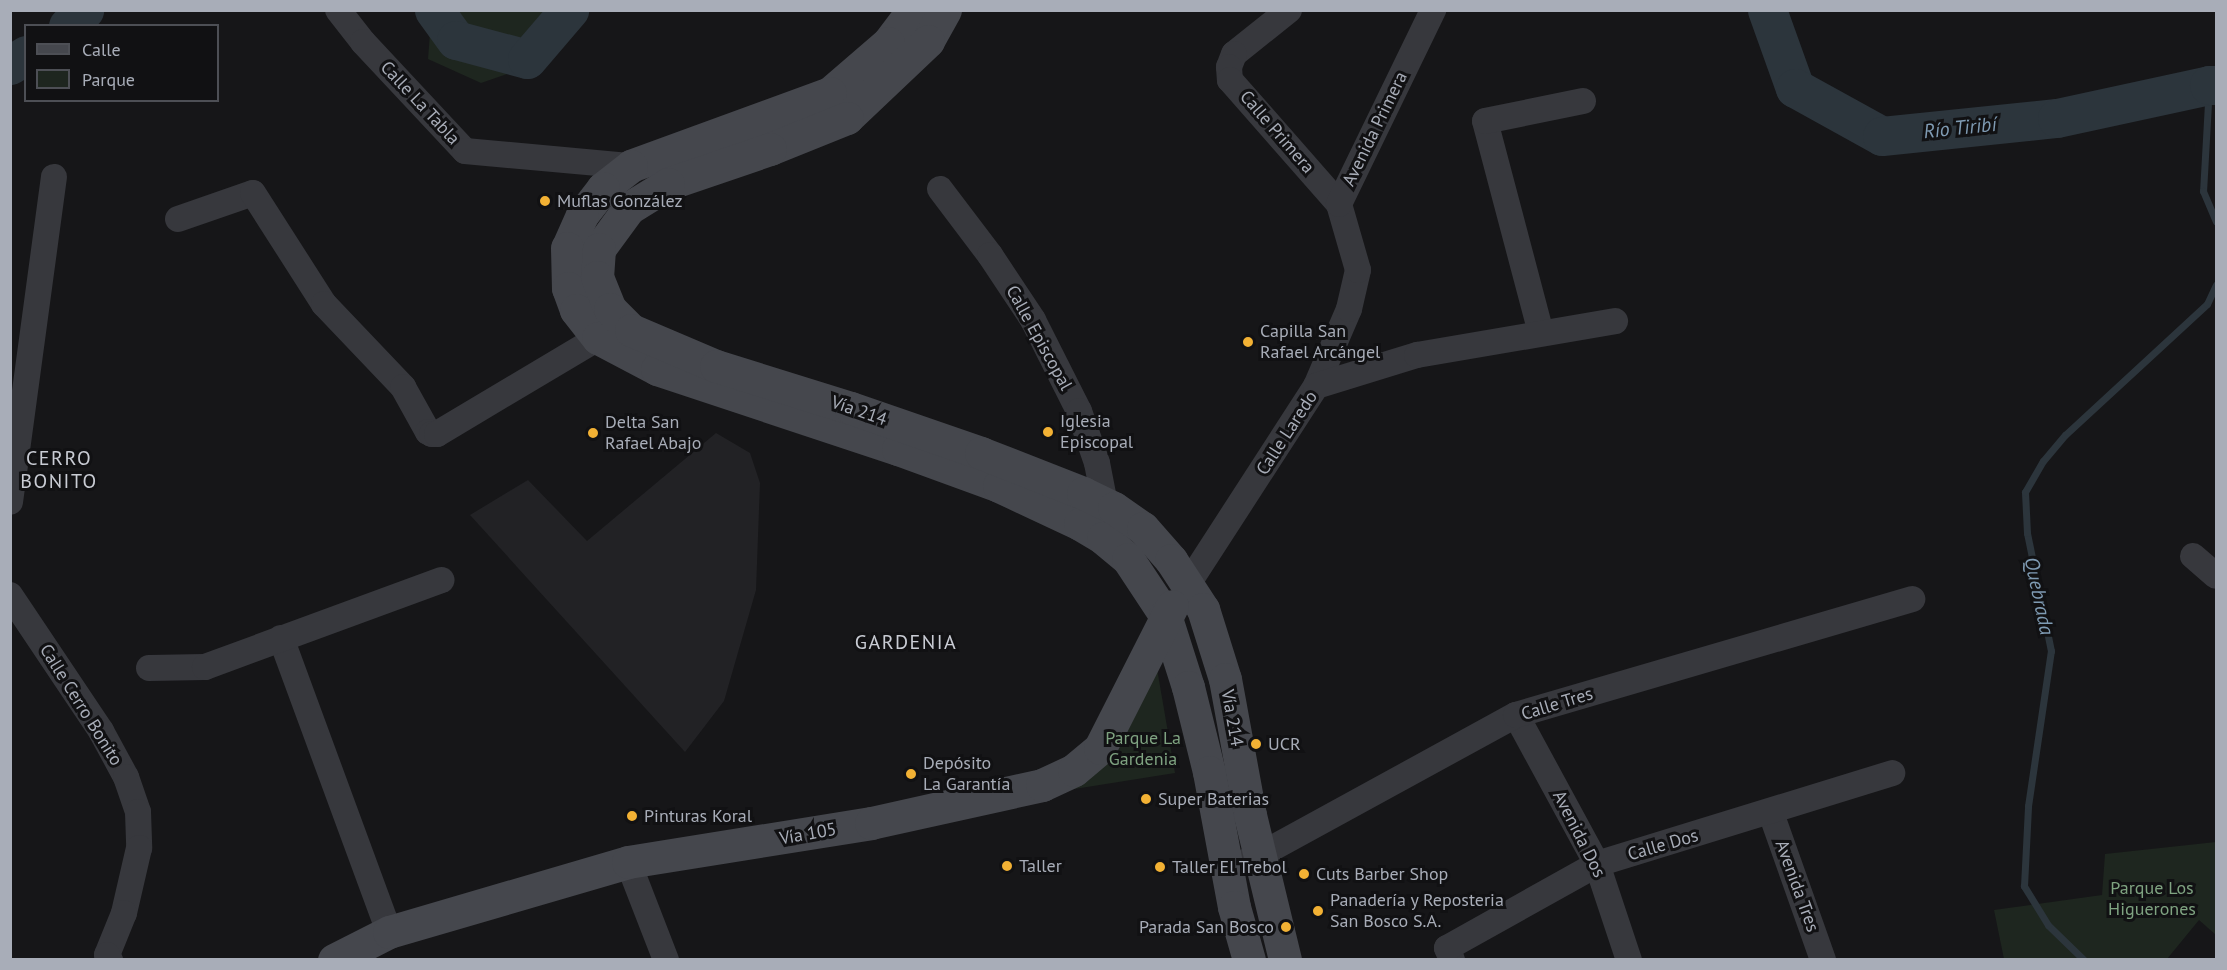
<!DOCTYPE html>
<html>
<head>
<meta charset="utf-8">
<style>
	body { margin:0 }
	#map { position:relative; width:2227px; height:970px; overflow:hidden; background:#161618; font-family:"PT Sans",sans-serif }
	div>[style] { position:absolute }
	.built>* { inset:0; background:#222225 }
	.green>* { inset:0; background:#1e261f }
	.stream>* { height:7px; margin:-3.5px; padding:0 3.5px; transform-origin:3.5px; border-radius:3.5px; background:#2c353c }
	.river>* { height:39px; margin:-19.5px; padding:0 19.5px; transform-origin:19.5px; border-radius:19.5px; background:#2c353c }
	.minor>* { height:26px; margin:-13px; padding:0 13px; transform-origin:13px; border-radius:13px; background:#37383d }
	.secondary>* { height:33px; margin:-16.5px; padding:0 16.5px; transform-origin:16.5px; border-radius:16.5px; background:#45474d }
	.dots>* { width:16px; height:16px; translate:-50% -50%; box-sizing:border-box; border:3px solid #111113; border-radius:50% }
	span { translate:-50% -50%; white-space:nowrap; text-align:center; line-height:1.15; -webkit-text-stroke:6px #111113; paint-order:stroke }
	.street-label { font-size:18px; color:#a8adb8 }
	.poi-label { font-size:18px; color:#a8adb8 }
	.left { translate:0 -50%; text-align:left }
	.right { translate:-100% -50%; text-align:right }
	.park-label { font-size:18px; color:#7fa381 }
	.water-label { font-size:20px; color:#7f9bb3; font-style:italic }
	.neighbourhood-label { font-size:20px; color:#c9ccd4; letter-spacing:1.5px }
	.frame { position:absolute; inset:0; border:12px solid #a8adb8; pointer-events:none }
	.legend { position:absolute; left:24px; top:24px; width:195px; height:78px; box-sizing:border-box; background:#111113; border:2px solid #4d4f55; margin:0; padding:8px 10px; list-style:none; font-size:18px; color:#a8adb8 }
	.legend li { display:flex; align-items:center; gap:12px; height:30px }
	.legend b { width:30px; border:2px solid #4d4f55 }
</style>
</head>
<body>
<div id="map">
	<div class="built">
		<div style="clip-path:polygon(716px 433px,750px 453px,760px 483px,756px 590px,724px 701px,685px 752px,470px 515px,528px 480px,587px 541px)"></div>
	</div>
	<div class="green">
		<div style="clip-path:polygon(415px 11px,579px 11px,524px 68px,481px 83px,428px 59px,430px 33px)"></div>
		<div style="clip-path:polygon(1155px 657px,1175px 773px,1068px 790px)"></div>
		<div style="clip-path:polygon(2216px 842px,2216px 935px,2199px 920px,2167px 959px,2004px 959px,1994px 910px,2102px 895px,2105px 854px)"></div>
	</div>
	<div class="stream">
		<div style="left:2209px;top:85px;width:106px;rotate:93.2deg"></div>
		<div style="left:2203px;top:191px;width:33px;rotate:67deg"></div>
		<div style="left:2084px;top:960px;width:50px;rotate:-135.8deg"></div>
		<div style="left:2048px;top:925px;width:46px;rotate:-121.6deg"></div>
		<div style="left:2024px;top:886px;width:80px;rotate:-87.1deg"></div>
		<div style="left:2028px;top:806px;width:157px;rotate:-81.6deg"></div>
		<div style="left:2051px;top:651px;width:120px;rotate:-101.5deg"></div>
		<div style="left:2027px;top:533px;width:41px;rotate:-92.8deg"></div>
		<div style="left:2025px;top:492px;width:36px;rotate:-60deg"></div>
		<div style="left:2043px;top:461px;width:34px;rotate:-50deg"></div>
		<div style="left:2065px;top:435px;width:193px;rotate:-42.7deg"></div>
		<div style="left:2207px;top:304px;width:21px;rotate:-65deg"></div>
	</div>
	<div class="river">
		<div style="left:434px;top:10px;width:37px;rotate:54deg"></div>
		<div style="left:456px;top:40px;width:73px;rotate:15deg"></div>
		<div style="left:527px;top:59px;width:65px;rotate:-49.4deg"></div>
		<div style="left:1767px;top:10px;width:83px;rotate:70.3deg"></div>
		<div style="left:1795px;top:88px;width:99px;rotate:28.9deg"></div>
		<div style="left:1882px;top:136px;width:176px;rotate:-5.9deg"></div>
		<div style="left:2057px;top:118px;width:156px;rotate:-12.2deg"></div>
		<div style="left:2209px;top:85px;width:7px"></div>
		<div style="left:68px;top:26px;width:23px;rotate:-45deg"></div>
		<div style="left:10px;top:65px;width:19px;rotate:-32deg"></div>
	</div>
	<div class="minor">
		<div style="left:338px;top:10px;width:41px;rotate:52deg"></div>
		<div style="left:363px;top:42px;width:149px;rotate:46.9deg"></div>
		<div style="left:465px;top:151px;width:167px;rotate:5.2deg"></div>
		<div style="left:1289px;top:10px;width:70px;rotate:141.3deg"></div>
		<div style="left:1234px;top:54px;width:14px;rotate:111deg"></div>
		<div style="left:1229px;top:67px;width:13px;rotate:86deg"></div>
		<div style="left:1230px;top:80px;width:165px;rotate:48.7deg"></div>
		<div style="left:940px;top:189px;width:83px;rotate:52.9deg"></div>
		<div style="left:990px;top:255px;width:78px;rotate:56.5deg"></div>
		<div style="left:1033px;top:320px;width:102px;rotate:63.2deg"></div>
		<div style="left:1079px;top:411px;width:55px;rotate:70.9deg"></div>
		<div style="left:1097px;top:463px;width:42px;rotate:79deg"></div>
		<div style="left:178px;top:219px;width:79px;rotate:-19.1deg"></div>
		<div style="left:253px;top:193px;width:132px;rotate:57.4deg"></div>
		<div style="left:324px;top:304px;width:115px;rotate:46.4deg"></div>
		<div style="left:403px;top:387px;width:51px;rotate:60.9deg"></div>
		<div style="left:428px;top:432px;width:4px;rotate:27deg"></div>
		<div style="left:432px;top:434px;width:5px"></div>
		<div style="left:437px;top:434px;width:187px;rotate:-30.8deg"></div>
		<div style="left:1541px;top:333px;width:219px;rotate:-104.8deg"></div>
		<div style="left:1485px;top:121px;width:100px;rotate:-11.5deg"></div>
		<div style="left:1316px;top:386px;width:84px;rotate:-66.8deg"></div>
		<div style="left:1349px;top:309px;width:40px;rotate:-77deg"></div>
		<div style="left:1358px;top:270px;width:69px;rotate:-106.1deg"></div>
		<div style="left:1339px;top:204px;width:216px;rotate:-64.1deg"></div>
		<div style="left:10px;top:502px;width:328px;rotate:-82.3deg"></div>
		<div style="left:2193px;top:556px;width:30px;rotate:41deg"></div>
		<div style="left:1188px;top:584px;width:236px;rotate:-57.1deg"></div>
		<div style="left:1316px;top:386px;width:106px;rotate:-17.1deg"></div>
		<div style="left:1417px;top:355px;width:201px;rotate:-9.7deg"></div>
		<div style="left:10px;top:595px;width:164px;rotate:56.2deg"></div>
		<div style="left:101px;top:731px;width:52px;rotate:61.5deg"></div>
		<div style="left:126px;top:777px;width:37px;rotate:71deg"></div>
		<div style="left:138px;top:812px;width:36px;rotate:88deg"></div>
		<div style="left:139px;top:848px;width:67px;rotate:103deg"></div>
		<div style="left:124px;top:913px;width:45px;rotate:112deg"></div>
		<div style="left:107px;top:955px;width:6px;rotate:59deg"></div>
		<div style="left:281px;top:638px;width:313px;rotate:69.8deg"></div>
		<div style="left:149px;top:668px;width:56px;rotate:-1deg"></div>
		<div style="left:205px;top:667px;width:252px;rotate:-20.2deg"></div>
		<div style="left:1516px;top:715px;width:170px;rotate:61.5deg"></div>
		<div style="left:1597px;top:864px;width:101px;rotate:71.6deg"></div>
		<div style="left:1771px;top:813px;width:156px;rotate:70.5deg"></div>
		<div style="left:628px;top:862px;width:105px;rotate:68.8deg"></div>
		<div style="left:1227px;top:870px;width:36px;rotate:-24deg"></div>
		<div style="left:1260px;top:855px;width:292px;rotate:-28.7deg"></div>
		<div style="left:1516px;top:715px;width:413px;rotate:-16.3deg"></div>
		<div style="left:1452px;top:960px;width:13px;rotate:-113deg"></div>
		<div style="left:1447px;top:948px;width:172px;rotate:-29.2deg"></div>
		<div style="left:1597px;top:864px;width:309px;rotate:-17.1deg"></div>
	</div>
	<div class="secondary">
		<div style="left:913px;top:10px;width:41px;rotate:127.1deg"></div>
		<div style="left:888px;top:43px;width:77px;rotate:139.2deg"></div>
		<div style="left:830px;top:93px;width:212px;rotate:159.9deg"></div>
		<div style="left:631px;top:166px;width:36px;rotate:142deg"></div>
		<div style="left:603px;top:188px;width:34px;rotate:128deg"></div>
		<div style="left:582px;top:215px;width:36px;rotate:114deg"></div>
		<div style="left:567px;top:248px;width:40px;rotate:88.6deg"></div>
		<div style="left:568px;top:288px;width:23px;rotate:70deg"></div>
		<div style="left:576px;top:310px;width:36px;rotate:52deg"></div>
		<div style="left:598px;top:338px;width:67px;rotate:27.7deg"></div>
		<div style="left:657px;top:369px;width:254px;rotate:18.4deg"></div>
		<div style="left:898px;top:449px;width:108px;rotate:20.1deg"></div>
		<div style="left:999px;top:486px;width:89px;rotate:25.1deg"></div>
		<div style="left:1080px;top:524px;width:27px;rotate:31deg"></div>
		<div style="left:1103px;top:538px;width:33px;rotate:40deg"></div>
		<div style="left:1128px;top:559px;width:67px;rotate:56.5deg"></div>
		<div style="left:1165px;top:615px;width:76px;rotate:72.3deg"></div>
		<div style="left:1188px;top:687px;width:88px;rotate:76.1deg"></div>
		<div style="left:1209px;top:772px;width:137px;rotate:79.5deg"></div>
		<div style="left:1234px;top:907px;width:55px;rotate:74.2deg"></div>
		<div style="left:945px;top:10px;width:35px;rotate:119deg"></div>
		<div style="left:928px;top:41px;width:112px;rotate:136.5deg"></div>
		<div style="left:847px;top:118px;width:83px;rotate:158.1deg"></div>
		<div style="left:770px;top:149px;width:108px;rotate:161.1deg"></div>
		<div style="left:668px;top:184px;width:46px;rotate:148.4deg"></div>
		<div style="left:629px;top:208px;width:51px;rotate:126.2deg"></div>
		<div style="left:599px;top:249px;width:28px;rotate:94deg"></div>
		<div style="left:597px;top:277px;width:35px;rotate:68deg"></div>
		<div style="left:610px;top:309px;width:30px;rotate:45deg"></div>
		<div style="left:631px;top:330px;width:92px;rotate:23deg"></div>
		<div style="left:716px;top:366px;width:141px;rotate:17.3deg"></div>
		<div style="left:851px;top:408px;width:138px;rotate:19.1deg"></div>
		<div style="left:981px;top:453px;width:110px;rotate:21.4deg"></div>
		<div style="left:1083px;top:493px;width:34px;rotate:26deg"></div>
		<div style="left:1114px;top:508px;width:35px;rotate:35deg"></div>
		<div style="left:1143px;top:528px;width:43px;rotate:48.8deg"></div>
		<div style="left:1171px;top:560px;width:59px;rotate:56.9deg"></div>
		<div style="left:1203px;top:609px;width:73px;rotate:72.6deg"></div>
		<div style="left:1225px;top:679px;width:138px;rotate:79.6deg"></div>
		<div style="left:1250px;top:815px;width:149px;rotate:76.4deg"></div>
		<div style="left:334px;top:960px;width:62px;rotate:-27deg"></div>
		<div style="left:389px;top:932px;width:249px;rotate:-16.3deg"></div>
		<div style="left:628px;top:862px;width:246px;rotate:-9.1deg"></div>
		<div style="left:871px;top:823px;width:175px;rotate:-12.5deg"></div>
		<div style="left:1042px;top:785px;width:35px;rotate:-25deg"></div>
		<div style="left:1074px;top:770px;width:34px;rotate:-40deg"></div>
		<div style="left:1100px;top:748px;width:159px;rotate:-63.1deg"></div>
	</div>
	<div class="dots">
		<div style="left:545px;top:201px;background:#f2b134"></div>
		<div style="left:1248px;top:342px;background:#f2b134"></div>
		<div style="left:1048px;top:432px;background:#f2b134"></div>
		<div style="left:593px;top:433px;background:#f2b134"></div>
		<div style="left:1256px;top:744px;background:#f2b134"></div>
		<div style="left:911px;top:774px;background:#f2b134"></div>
		<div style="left:1146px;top:799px;background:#f2b134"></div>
		<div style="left:632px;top:816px;background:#f2b134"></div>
		<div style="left:1007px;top:866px;background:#f2b134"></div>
		<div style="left:1160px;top:867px;background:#f2b134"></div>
		<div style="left:1304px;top:874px;background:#f2b134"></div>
		<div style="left:1318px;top:911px;background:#f2b134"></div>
		<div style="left:1286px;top:927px;background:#f2b134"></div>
	</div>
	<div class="street-label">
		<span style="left:420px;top:103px;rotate:47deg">Calle La Tabla</span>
		<span style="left:1375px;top:129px;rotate:-64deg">Avenida Primera</span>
		<span style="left:1277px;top:132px;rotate:49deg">Calle Primera</span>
		<span style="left:1039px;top:338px;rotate:61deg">Calle Episcopal</span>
		<span style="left:859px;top:411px;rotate:19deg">Vía 214</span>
		<span style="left:1287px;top:433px;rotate:-57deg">Calle Laredo</span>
		<span style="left:1557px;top:704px;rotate:-17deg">Calle Tres</span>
		<span style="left:81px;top:705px;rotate:58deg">Calle Cerro Bonito</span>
		<span style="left:1232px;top:718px;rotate:80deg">Vía 214</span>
		<span style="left:808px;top:834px;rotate:-10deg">Vía 105</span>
		<span style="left:1579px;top:834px;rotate:63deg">Avenida Dos</span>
		<span style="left:1663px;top:845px;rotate:-16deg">Calle Dos</span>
		<span style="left:1797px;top:886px;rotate:70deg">Avenida Tres</span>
	</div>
	<div class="poi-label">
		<span class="left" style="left:557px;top:201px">Muflas González</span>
		<span class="left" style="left:1260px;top:342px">Capilla San<br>Rafael Arcángel</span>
		<span class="left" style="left:1060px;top:432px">Iglesia<br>Episcopal</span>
		<span class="left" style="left:605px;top:433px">Delta San<br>Rafael Abajo</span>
		<span class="left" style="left:1268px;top:744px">UCR</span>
		<span class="left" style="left:923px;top:774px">Depósito<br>La Garantía</span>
		<span class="left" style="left:1158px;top:799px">Super Baterias</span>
		<span class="left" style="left:644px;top:816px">Pinturas Koral</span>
		<span class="left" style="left:1019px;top:866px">Taller</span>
		<span class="left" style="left:1172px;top:867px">Taller El Trebol</span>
		<span class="left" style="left:1316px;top:874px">Cuts Barber Shop</span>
		<span class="left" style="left:1330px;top:911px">Panadería y Reposteria<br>San Bosco S.A.</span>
		<span class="right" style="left:1274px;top:927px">Parada San Bosco</span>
	</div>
	<div class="park-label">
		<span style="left:1143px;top:749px">Parque La<br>Gardenia</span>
		<span style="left:2152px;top:899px">Parque Los<br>Higuerones</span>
	</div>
	<div class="water-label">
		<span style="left:1960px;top:128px;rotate:-6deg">Río Tiribí</span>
		<span style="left:2039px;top:596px;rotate:78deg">Quebrada</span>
	</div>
	<div class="neighbourhood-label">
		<span style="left:59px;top:470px">CERRO<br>BONITO</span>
		<span style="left:906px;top:642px">GARDENIA</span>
	</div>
	<div class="frame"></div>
	<ul class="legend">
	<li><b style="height:8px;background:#45474d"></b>Calle</li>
	<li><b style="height:16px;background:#1e261f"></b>Parque</li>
	</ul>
</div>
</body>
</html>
